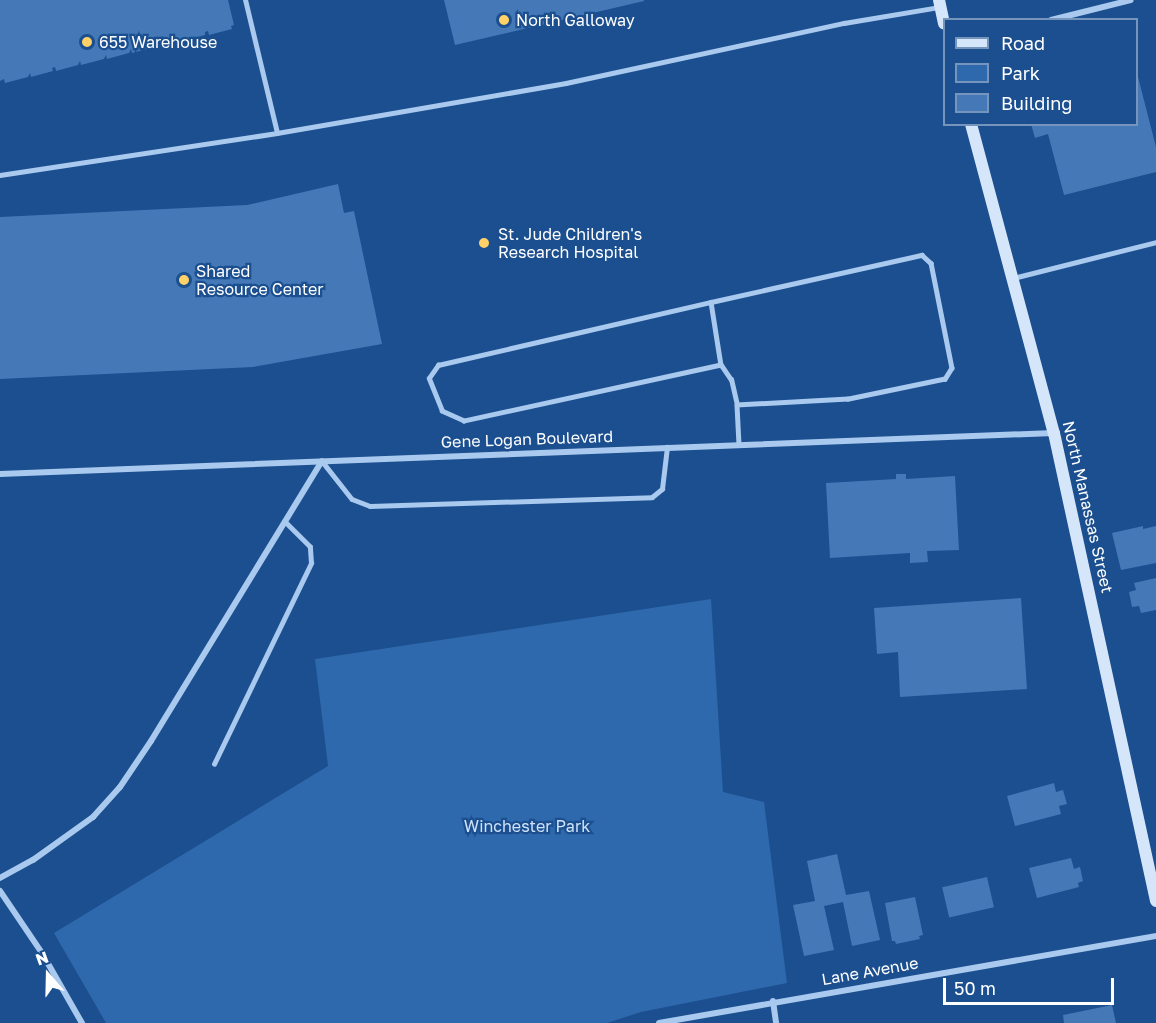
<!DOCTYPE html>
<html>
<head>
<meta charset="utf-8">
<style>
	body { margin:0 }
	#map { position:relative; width:1156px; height:1023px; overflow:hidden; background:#1b4f8f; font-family:"Golos Text",sans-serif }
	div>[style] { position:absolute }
	.green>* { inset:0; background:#2e69ad }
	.building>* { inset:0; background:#4478b7; transform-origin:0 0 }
	.lane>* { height:4.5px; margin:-2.25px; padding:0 2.25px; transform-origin:2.25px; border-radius:2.25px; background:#a9c9ee }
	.street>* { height:6px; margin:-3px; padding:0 3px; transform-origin:3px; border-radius:3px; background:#a9c9ee }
	.secondary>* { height:12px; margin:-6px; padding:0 6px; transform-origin:6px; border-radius:6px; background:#d6e6fa }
	.dots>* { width:16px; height:16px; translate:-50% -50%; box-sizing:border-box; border:3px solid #1b4f8f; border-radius:50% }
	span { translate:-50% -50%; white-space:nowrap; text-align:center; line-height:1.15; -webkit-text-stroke:4.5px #1b4f8f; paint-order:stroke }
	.poi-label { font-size:16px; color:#fff }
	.left { translate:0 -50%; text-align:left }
	.street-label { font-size:16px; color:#fff }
	.park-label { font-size:16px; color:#cfe3fa }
	.legend { position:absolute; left:943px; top:18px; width:195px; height:108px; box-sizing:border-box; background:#1b4f8f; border:2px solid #7695bc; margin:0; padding:8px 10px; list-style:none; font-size:18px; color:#fff }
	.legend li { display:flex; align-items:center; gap:12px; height:30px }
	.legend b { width:30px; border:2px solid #7695bc }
	.north { position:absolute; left:18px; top:945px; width:60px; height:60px; -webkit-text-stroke:4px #1b4f8f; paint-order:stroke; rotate:340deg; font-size:16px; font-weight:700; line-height:24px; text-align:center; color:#fff }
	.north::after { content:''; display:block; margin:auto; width:21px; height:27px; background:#fff; clip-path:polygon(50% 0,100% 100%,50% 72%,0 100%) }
	.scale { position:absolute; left:943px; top:978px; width:171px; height:27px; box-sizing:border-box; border:3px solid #fff; border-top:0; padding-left:8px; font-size:18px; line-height:21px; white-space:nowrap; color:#fff; -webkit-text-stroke:4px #1b4f8f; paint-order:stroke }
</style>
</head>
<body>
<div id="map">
	<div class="green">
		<div style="clip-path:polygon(711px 599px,723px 792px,764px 802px,787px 983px,641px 1012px,607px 1023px,106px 1023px,54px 933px,328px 766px,315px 659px)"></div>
	</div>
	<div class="building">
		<div style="clip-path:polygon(0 0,228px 0,234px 25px,231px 26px,232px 29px,209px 35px,208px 31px,205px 32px,205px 35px,183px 41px,182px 37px,180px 41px,157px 47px,155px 43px,155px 47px,132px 53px,131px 49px,129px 53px,107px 59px,106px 55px,104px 59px,81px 65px,80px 61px,78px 65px,56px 71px,55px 67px,52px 68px,53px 71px,31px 77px,30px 73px,28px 77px,5px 83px,4px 79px,0 81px)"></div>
		<div style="clip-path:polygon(444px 0,644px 0,644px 1px,455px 45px)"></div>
		<div style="clip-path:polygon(1137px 73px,1156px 147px,1156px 172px,1064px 195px,1048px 134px,1035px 138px,1031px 124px,1136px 124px)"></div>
		<div style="clip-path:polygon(338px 184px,344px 213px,354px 211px,382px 344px,253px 367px,0 379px,0 217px,247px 205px)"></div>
		<div style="clip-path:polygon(896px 474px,906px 474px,906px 479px,955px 476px,959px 550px,927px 551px,928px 562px,910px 563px,910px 553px,830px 558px,826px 483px,896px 479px)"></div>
		<div style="clip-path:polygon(1143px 526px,1143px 529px,1156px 526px,1156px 563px,1121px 570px,1112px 533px)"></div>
		<div style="clip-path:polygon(1156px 578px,1156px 610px,1141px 613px,1139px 606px,1132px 607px,1129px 592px,1136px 590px,1134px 583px)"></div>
		<div style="clip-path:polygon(1021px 598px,1027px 689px,900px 697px,898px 652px,877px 654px,874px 608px)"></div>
		<div style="clip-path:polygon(1054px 783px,1056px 792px,1063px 790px,1067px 804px,1059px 806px,1061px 814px,1015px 826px,1007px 796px)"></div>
		<div style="clip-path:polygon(837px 854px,846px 895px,869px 891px,880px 940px,852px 946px,843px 902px,824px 906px,834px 950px,804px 956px,793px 905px,815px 901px,807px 861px)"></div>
		<div style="clip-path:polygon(1071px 858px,1074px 869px,1080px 867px,1083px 881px,1078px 883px,1079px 887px,1037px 898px,1029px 868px)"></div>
		<div style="left:987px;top:877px;width:31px;height:46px;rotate:77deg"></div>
		<div style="clip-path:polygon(915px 897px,923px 935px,919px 936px,920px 939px,896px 944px,895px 941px,892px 941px,885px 903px)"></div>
		<div style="clip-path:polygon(1112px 1005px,1116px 1023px,1064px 1023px,1063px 1015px)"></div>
	</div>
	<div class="lane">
		<div style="left:277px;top:133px;width:293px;rotate:-9.8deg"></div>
		<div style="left:566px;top:83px;width:284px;rotate:-12.2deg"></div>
		<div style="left:844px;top:23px;width:97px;rotate:-9.5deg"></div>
		<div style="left:0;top:175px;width:280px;rotate:-8.6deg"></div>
		<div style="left:277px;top:133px;width:137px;rotate:-103.5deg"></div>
		<div style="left:1013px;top:278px;width:147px;rotate:-14.1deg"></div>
		<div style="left:711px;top:302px;width:64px;rotate:81deg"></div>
		<div style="left:737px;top:405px;width:26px;rotate:-103deg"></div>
		<div style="left:731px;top:380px;width:18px;rotate:-124deg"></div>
		<div style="left:721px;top:365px;width:263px;rotate:167.7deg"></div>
		<div style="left:464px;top:421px;width:24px;rotate:-156deg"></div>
		<div style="left:442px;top:411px;width:35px;rotate:-112deg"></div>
		<div style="left:429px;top:378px;width:16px;rotate:-55deg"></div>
		<div style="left:438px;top:365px;width:280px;rotate:-13deg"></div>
		<div style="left:711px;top:302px;width:216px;rotate:-12.6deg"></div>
		<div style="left:922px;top:255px;width:12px;rotate:42deg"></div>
		<div style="left:931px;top:263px;width:107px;rotate:78.7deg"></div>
		<div style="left:952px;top:368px;width:13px;rotate:122deg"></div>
		<div style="left:945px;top:379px;width:99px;rotate:168.3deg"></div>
		<div style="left:848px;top:399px;width:111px;rotate:176.9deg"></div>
		<div style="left:737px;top:405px;width:40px;rotate:87.1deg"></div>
		<div style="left:322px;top:461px;width:48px;rotate:51.7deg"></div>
		<div style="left:352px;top:499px;width:19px;rotate:21deg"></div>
		<div style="left:370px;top:506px;width:282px;rotate:-1.8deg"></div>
		<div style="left:652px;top:497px;width:13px;rotate:-39deg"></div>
		<div style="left:662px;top:489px;width:42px;rotate:-83.2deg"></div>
		<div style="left:214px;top:764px;width:223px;rotate:-64.2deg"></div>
		<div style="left:311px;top:563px;width:16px;rotate:-94deg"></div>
		<div style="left:310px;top:547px;width:35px;rotate:-135deg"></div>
	</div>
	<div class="street">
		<div style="left:1051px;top:20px;width:82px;rotate:-14deg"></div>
		<div style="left:0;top:474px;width:1055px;rotate:-2.23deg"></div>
		<div style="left:0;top:878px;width:38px;rotate:-29deg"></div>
		<div style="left:33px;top:860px;width:74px;rotate:-35.6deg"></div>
		<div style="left:93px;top:817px;width:40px;rotate:-48deg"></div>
		<div style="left:120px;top:787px;width:55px;rotate:-56deg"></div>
		<div style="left:151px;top:741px;width:328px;rotate:-58.6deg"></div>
		<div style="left:0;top:891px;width:75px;rotate:55.9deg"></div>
		<div style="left:42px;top:953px;width:81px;rotate:60.3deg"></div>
		<div style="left:773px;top:1001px;width:22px;rotate:82deg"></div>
		<div style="left:659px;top:1023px;width:505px;rotate:-9.93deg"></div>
	</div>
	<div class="secondary">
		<div style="left:939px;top:0;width:24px;rotate:78deg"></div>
		<div style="left:971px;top:124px;width:320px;rotate:75deg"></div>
		<div style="left:1054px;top:433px;width:479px;rotate:77.7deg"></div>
	</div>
	<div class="dots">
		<div style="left:504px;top:20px;background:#ffd166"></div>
		<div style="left:87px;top:42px;background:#ffd166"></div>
		<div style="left:484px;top:243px;background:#ffd166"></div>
		<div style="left:184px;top:280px;background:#ffd166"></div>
	</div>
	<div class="poi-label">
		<span class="left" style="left:516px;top:20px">North Galloway</span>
		<span class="left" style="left:99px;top:42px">655 Warehouse</span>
		<span class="left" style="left:498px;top:243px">St. Jude Children's<br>Research Hospital</span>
		<span class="left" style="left:196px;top:280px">Shared<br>Resource Center</span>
	</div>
	<div class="street-label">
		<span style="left:527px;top:439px;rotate:-2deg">Gene Logan Boulevard</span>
		<span style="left:1088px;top:507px;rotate:77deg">North Manassas Street</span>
		<span style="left:870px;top:971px;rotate:-10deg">Lane Avenue</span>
	</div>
	<div class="park-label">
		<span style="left:527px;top:826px">Winchester Park</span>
	</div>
	<ul class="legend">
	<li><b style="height:8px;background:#d6e6fa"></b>Road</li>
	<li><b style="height:16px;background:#2e69ad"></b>Park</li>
	<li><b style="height:16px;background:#4478b7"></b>Building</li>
	</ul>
	<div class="north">N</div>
	<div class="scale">50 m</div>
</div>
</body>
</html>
